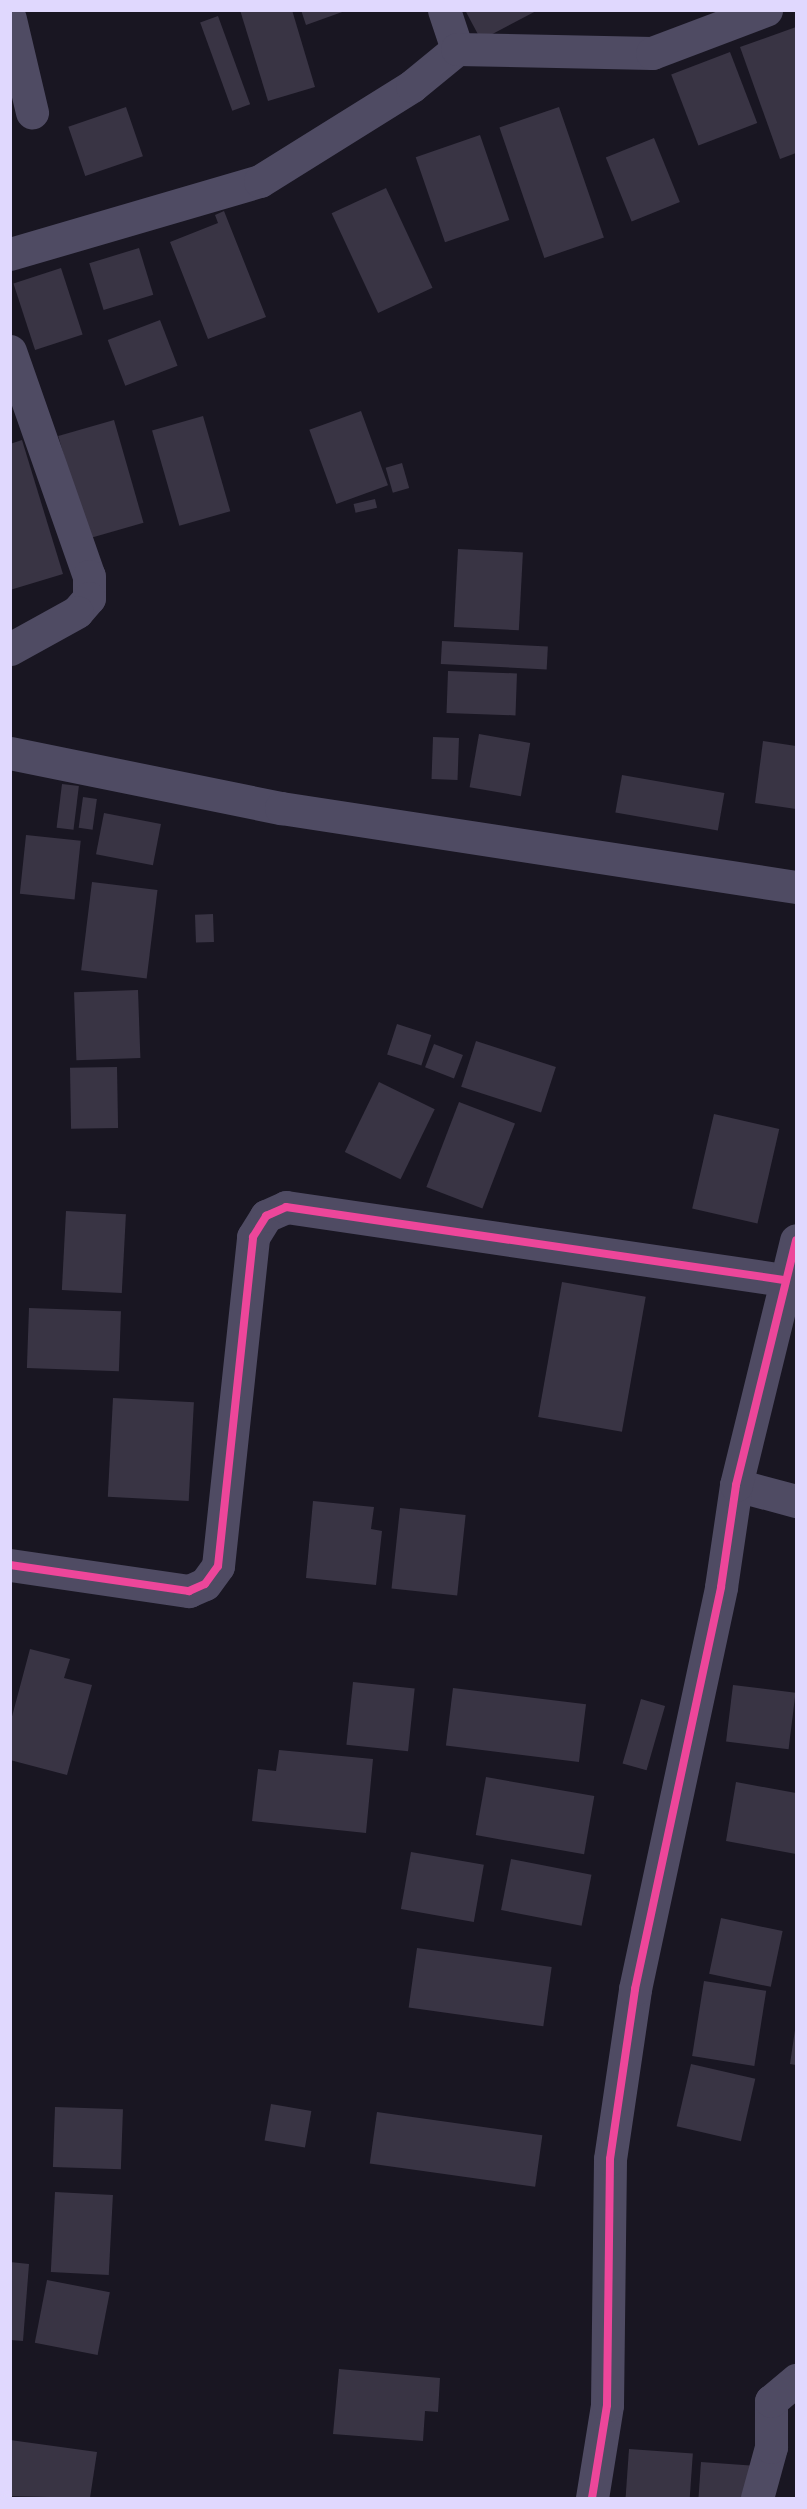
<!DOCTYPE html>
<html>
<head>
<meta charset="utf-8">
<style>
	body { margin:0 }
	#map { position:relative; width:807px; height:2509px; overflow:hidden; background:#191622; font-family:Quicksand,sans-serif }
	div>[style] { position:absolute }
	.building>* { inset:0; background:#393444; transform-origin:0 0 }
	.minor>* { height:33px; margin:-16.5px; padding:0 16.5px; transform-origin:16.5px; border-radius:16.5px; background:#4f4b63 }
	.cycleway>* { height:8px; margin:-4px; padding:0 4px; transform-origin:4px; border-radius:4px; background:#ed469a }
	span { translate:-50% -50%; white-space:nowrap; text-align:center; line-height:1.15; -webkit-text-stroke:5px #171028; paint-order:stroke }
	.frame { position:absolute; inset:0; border:12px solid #e0d8fe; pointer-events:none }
</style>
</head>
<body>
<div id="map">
	<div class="building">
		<div style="clip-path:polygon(240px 10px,292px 10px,315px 87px,268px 101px)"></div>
		<div style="clip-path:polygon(301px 10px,345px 10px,345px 11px,306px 25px)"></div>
		<div style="clip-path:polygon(465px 10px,538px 10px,481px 40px)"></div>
		<div style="left:218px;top:16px;width:94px;height:19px;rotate:70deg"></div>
		<div style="clip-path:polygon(796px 27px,796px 153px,780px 159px,740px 47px)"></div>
		<div style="left:730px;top:52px;width:76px;height:63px;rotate:69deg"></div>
		<div style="left:126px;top:107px;width:52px;height:61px;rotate:71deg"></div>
		<div style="left:559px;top:107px;width:138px;height:63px;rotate:71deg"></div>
		<div style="left:480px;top:135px;width:90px;height:68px;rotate:71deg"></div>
		<div style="left:654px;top:138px;width:69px;height:52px;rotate:68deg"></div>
		<div style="left:386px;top:188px;width:110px;height:60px;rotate:65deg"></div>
		<div style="clip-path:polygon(224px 211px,266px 317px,208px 339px,170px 242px,218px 223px,215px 215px)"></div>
		<div style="left:139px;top:248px;width:49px;height:52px;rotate:73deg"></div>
		<div style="left:61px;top:268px;width:70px;height:50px;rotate:72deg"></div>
		<div style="left:160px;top:320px;width:49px;height:56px;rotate:69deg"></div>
		<div style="left:361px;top:411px;width:79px;height:55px;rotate:70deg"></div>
		<div style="left:203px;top:416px;width:99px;height:53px;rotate:74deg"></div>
		<div style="left:114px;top:420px;width:107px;height:58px;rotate:74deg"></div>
		<div style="clip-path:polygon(22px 440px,63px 574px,10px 590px,10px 444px)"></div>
		<div style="left:402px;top:463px;width:26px;height:17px;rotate:74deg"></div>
		<div style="left:375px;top:499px;width:9px;height:22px;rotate:77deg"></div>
		<div style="left:458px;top:549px;width:65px;height:78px;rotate:3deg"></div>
		<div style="left:442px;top:641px;width:106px;height:23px;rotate:3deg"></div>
		<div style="left:448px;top:671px;width:69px;height:42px;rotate:2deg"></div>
		<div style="left:479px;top:734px;width:52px;height:54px;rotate:10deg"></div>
		<div style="left:433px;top:737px;width:26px;height:42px;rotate:2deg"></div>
		<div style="clip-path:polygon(763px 741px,796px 746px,796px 809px,755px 803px)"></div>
		<div style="left:622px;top:775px;width:104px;height:38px;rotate:10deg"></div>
		<div style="left:62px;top:784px;width:17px;height:44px;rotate:7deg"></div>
		<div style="left:83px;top:797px;width:14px;height:31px;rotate:8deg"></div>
		<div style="left:104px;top:813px;width:58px;height:42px;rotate:11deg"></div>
		<div style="left:26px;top:835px;width:55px;height:59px;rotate:6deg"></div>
		<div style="left:92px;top:882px;width:66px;height:89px;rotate:7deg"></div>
		<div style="left:213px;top:914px;width:28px;height:18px;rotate:88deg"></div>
		<div style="left:138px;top:990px;width:68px;height:64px;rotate:88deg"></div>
		<div style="left:397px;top:1024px;width:36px;height:32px;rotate:18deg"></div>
		<div style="left:476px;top:1041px;width:84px;height:48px;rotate:18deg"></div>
		<div style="left:434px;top:1044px;width:31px;height:25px;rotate:21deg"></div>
		<div style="left:117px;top:1067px;width:61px;height:47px;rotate:89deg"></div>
		<div style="left:379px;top:1082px;width:62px;height:78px;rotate:26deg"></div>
		<div style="left:459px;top:1102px;width:60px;height:91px;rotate:21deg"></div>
		<div style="left:714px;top:1114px;width:67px;height:97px;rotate:13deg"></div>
		<div style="left:66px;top:1211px;width:60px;height:79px;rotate:3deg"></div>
		<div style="left:562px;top:1282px;width:85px;height:137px;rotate:10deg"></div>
		<div style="left:29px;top:1308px;width:92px;height:60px;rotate:2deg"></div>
		<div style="left:113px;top:1398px;width:81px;height:99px;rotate:3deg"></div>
		<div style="clip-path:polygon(313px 1501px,374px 1507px,371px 1529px,382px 1531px,376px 1585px,306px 1578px)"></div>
		<div style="left:400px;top:1508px;width:66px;height:81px;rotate:6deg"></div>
		<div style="clip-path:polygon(30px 1649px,70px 1659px,64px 1678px,92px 1685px,67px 1775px,10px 1760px,10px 1724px)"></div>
		<div style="left:353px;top:1682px;width:62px;height:63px;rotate:6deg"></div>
		<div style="left:733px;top:1685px;width:63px;height:57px;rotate:7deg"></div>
		<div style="left:453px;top:1688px;width:134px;height:58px;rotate:7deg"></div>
		<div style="left:641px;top:1699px;width:25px;height:67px;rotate:16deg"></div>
		<div style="clip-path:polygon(279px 1750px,373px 1759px,366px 1833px,252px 1821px,258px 1769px,276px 1771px)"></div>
		<div style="left:486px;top:1777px;width:110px;height:59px;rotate:10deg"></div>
		<div style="clip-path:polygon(736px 1782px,796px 1793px,796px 1854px,726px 1841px)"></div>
		<div style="left:411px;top:1852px;width:74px;height:58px;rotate:10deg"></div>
		<div style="left:511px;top:1859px;width:82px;height:52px;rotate:11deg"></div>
		<div style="left:721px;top:1918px;width:63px;height:57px;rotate:12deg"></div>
		<div style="left:417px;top:1948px;width:136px;height:60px;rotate:8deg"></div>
		<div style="left:704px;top:1981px;width:63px;height:76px;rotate:9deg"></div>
		<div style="clip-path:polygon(795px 2030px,796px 2030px,796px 2065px,790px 2064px)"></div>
		<div style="left:691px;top:2064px;width:66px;height:64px;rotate:13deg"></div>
		<div style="left:271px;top:2104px;width:41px;height:37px;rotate:10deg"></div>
		<div style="left:55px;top:2107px;width:68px;height:60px;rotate:2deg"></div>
		<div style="left:377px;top:2112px;width:167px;height:52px;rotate:8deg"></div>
		<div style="left:55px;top:2192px;width:58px;height:80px;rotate:3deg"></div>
		<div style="clip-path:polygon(10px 2262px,29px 2264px,23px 2341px,10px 2340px)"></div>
		<div style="left:47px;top:2280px;width:64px;height:64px;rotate:11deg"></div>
		<div style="clip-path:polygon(339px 2369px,440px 2378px,438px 2412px,425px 2411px,423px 2441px,333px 2434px)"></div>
		<div style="clip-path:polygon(10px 2440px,97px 2452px,90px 2498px,10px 2496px)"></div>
		<div style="left:629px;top:2449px;width:64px;height:49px;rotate:4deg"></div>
		<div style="left:701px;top:2462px;width:53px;height:36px;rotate:4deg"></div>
	</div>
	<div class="minor">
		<div style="left:444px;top:10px;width:41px;rotate:71.6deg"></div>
		<div style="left:10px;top:19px;width:96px;rotate:76.7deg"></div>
		<div style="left:10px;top:254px;width:260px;rotate:-16.3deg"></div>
		<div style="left:260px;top:181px;width:179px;rotate:-32deg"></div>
		<div style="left:412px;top:86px;width:58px;rotate:-39.4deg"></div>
		<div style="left:457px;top:49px;width:195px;rotate:1.2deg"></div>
		<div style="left:652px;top:53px;width:122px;rotate:-20.7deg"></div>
		<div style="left:10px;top:351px;width:238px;rotate:70.7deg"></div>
		<div style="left:89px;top:576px;width:22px;rotate:90deg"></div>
		<div style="left:89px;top:598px;width:18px;rotate:131deg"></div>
		<div style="left:77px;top:612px;width:77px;rotate:151.1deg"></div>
		<div style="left:10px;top:753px;width:277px;rotate:11.5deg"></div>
		<div style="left:281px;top:808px;width:521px;rotate:8.72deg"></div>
		<div style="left:736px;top:1485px;width:62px;rotate:14.9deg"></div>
		<div style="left:10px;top:1565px;width:181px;rotate:8.3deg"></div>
		<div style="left:189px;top:1591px;width:17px;rotate:-24deg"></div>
		<div style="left:205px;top:1584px;width:22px;rotate:-54deg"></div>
		<div style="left:218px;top:1566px;width:331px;rotate:-83.9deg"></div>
		<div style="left:253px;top:1237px;width:25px;rotate:-58deg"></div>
		<div style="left:266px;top:1216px;width:22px;rotate:-24deg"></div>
		<div style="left:286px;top:1207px;width:503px;rotate:8.34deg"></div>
		<div style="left:592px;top:2498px;width:94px;rotate:-80.8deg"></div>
		<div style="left:607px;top:2405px;width:246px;rotate:-89.3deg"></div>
		<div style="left:610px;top:2159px;width:172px;rotate:-81.6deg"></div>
		<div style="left:635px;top:1989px;width:411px;rotate:-77.9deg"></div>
		<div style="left:721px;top:1587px;width:103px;rotate:-81.6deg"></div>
		<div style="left:736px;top:1485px;width:252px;rotate:-76.2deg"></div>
		<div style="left:757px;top:2498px;width:53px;rotate:-74.6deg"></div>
		<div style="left:771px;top:2447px;width:46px;rotate:-90deg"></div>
		<div style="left:771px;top:2401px;width:33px;rotate:-40deg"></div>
	</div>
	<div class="cycleway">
		<div style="left:10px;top:1565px;width:181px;rotate:8.3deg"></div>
		<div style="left:189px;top:1591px;width:17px;rotate:-24deg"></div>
		<div style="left:205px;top:1584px;width:22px;rotate:-54deg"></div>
		<div style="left:218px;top:1566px;width:331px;rotate:-83.9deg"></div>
		<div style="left:253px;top:1237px;width:25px;rotate:-58deg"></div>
		<div style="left:266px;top:1216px;width:22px;rotate:-24deg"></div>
		<div style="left:286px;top:1207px;width:503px;rotate:8.34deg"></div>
		<div style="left:592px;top:2498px;width:94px;rotate:-80.8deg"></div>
		<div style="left:607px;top:2405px;width:246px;rotate:-89.3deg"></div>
		<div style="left:610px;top:2159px;width:172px;rotate:-81.6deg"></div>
		<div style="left:635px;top:1989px;width:411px;rotate:-77.9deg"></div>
		<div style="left:721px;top:1587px;width:103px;rotate:-81.6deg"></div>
		<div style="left:736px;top:1485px;width:252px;rotate:-76.2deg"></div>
	</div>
	<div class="frame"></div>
</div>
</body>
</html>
